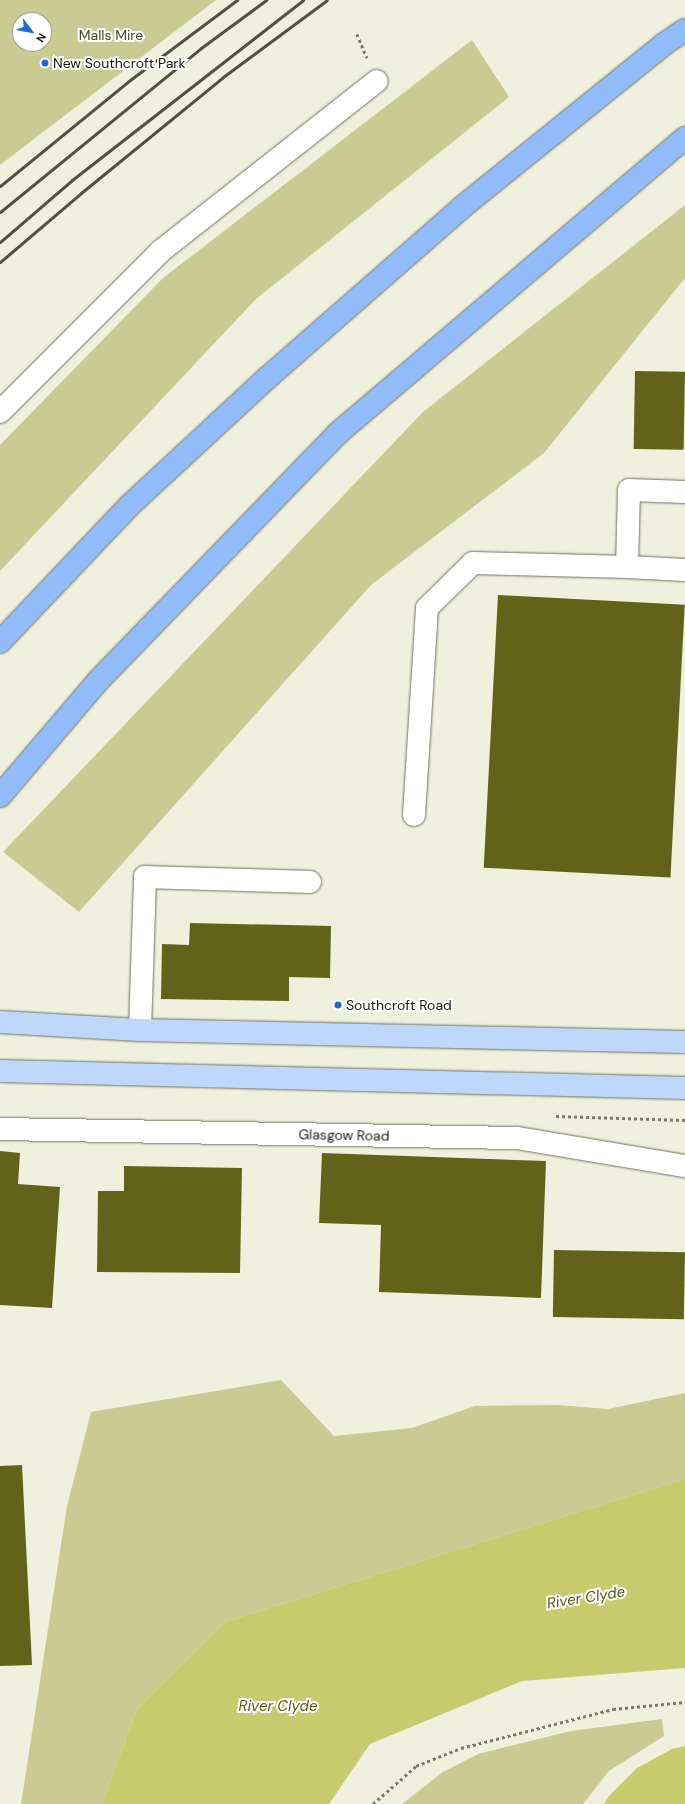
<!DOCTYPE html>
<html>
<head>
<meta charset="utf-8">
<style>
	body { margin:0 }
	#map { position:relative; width:685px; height:1804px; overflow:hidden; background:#eff0dd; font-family:"DM Sans",sans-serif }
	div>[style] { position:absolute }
	.green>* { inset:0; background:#c9cb92 }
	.water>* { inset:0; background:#c8cb6d }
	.building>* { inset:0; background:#626319; transform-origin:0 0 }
	.path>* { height:2.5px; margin-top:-1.25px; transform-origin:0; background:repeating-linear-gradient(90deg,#7a7a6e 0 3px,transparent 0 6px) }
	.roads { filter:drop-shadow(0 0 1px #707160) drop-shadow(0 0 1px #707160) }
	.minor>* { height:22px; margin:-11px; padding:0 11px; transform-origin:11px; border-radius:11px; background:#fff }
	.major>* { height:22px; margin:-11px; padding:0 11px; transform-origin:11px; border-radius:11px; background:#bed7fb }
	.highway>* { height:22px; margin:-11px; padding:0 11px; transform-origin:11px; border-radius:11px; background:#92bcf9 }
	.rail>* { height:3px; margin:-1.5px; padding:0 1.5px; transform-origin:1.5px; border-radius:1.5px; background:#505046 }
	.dots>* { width:11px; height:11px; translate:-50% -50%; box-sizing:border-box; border:2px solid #fff; border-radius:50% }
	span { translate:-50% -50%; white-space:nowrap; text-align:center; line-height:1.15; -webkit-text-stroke:4px #fff; paint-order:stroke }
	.park-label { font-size:14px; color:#44451e }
	.poi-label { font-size:14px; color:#181812 }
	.left { translate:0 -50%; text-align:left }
	.street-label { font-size:14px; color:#181812 }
	.water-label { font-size:15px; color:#575812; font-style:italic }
	.north { position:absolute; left:12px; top:12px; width:40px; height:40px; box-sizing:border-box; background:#fff; border:1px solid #a3a3a0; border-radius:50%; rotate:122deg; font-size:11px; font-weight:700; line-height:16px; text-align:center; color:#181812 }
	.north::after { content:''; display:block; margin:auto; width:14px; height:18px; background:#176bd5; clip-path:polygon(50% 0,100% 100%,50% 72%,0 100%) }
</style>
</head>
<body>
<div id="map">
	<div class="green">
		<div style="clip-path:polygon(evenodd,0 0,216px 0,0 165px,0 0,20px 20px,44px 20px,44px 44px,20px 44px,20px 20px)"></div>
		<div style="clip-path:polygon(472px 40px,509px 97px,256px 299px,0 571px,0 445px,163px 278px)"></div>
		<div style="clip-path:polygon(685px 205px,685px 278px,544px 453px,371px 585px,79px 912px,3px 852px,423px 412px)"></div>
		<div style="clip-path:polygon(281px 1380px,334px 1436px,412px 1428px,475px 1406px,558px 1405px,608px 1409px,685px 1393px,685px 1479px,225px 1622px,137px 1709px,102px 1804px,21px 1804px,67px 1506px,91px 1412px)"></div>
		<div style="clip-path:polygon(662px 1719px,664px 1736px,609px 1771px,583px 1804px,402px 1804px,443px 1772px,478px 1754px,571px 1731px)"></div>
	</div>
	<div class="water">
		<div style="clip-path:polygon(685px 1479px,685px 1668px,522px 1681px,370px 1744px,329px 1804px,102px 1804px,137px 1709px,225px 1622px)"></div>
		<div style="clip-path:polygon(685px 1746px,685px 1804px,604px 1804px,609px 1796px,637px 1768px,672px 1749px)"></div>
	</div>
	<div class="building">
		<div style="left:635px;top:371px;width:50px;height:78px;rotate:1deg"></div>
		<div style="left:498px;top:595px;width:187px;height:273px;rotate:3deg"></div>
		<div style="clip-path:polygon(190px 923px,331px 926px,330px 978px,289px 977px,289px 1001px,161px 999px,162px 944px,189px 945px)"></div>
		<div style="clip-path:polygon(0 1151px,20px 1153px,18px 1184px,60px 1187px,52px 1308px,0 1305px)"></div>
		<div style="clip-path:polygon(322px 1153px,546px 1161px,541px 1298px,379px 1292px,381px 1225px,319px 1223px)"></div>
		<div style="clip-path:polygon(124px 1166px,242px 1168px,240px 1273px,97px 1272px,98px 1191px,124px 1191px)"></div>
		<div style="left:554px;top:1250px;width:131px;height:67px;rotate:1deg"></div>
		<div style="clip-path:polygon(22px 1465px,32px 1665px,0 1666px,0 1466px)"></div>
	</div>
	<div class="path">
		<div style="left:357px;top:34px;width:26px;rotate:67deg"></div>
		<div style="left:556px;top:1116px;width:129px;rotate:1.8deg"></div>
		<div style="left:373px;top:1804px;width:57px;rotate:-41.5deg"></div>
		<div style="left:416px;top:1766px;width:48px;rotate:-21.8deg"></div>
		<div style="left:461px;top:1748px;width:157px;rotate:-14.4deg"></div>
		<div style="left:613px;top:1709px;width:72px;rotate:-5.6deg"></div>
	</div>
	<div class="roads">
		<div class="minor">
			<div style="left:0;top:412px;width:229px;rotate:-45deg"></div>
			<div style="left:162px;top:250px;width:273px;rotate:-38.2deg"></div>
			<div style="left:685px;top:492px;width:56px;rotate:-178deg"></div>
			<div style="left:629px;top:490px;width:77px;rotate:91.5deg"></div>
			<div style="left:627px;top:567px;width:58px;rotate:3deg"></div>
			<div style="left:414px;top:815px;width:207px;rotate:-86.4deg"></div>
			<div style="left:427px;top:608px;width:64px;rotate:-44.4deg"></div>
			<div style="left:473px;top:563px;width:154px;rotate:1.5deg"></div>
			<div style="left:140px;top:1030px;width:153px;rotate:-88.1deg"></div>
			<div style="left:145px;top:877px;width:165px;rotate:1.7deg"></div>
			<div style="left:0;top:1129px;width:517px;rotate:1deg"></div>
			<div style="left:517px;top:1138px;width:170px;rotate:9.5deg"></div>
		</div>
		<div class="major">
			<div style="left:0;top:1022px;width:140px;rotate:3.3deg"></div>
			<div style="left:140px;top:1030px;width:545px;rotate:1.26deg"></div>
			<div style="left:0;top:1071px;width:685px;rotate:1.42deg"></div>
		</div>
		<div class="highway">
			<div style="left:0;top:642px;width:187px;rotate:-46.5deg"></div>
			<div style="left:129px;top:506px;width:187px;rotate:-42.8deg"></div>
			<div style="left:266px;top:379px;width:259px;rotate:-41.2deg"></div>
			<div style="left:461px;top:208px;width:261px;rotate:-38.9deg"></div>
			<div style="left:664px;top:44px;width:25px;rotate:-34deg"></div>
			<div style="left:0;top:796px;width:151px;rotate:-49.6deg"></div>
			<div style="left:98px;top:681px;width:344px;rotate:-45.9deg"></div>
			<div style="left:337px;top:434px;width:457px;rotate:-40.4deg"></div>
		</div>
	</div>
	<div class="rail">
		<div style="left:0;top:186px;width:168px;rotate:-39.2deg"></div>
		<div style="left:130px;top:80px;width:134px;rotate:-36.8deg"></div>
		<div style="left:0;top:212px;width:259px;rotate:-39.2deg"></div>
		<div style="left:201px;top:48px;width:81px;rotate:-36.4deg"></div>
		<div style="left:0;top:242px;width:95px;rotate:-40.7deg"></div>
		<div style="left:72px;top:180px;width:293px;rotate:-37.9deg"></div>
		<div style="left:0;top:262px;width:106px;rotate:-40.4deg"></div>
		<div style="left:81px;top:193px;width:183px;rotate:-39.2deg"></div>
		<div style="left:223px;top:77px;width:129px;rotate:-36.5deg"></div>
	</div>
	<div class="dots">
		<div style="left:45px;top:63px;background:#176bd5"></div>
		<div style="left:338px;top:1005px;background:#176bd5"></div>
	</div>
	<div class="park-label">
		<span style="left:111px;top:35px">Malls Mire</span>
	</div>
	<div class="poi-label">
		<span class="left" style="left:53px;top:63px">New Southcroft Park</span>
		<span class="left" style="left:346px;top:1005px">Southcroft Road</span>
	</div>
	<div class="street-label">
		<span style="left:344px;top:1135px;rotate:1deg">Glasgow Road</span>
	</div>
	<div class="water-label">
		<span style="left:586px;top:1598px;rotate:-9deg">River Clyde</span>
		<span style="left:278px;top:1707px">River Clyde</span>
	</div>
	<div class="north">N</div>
</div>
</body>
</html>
